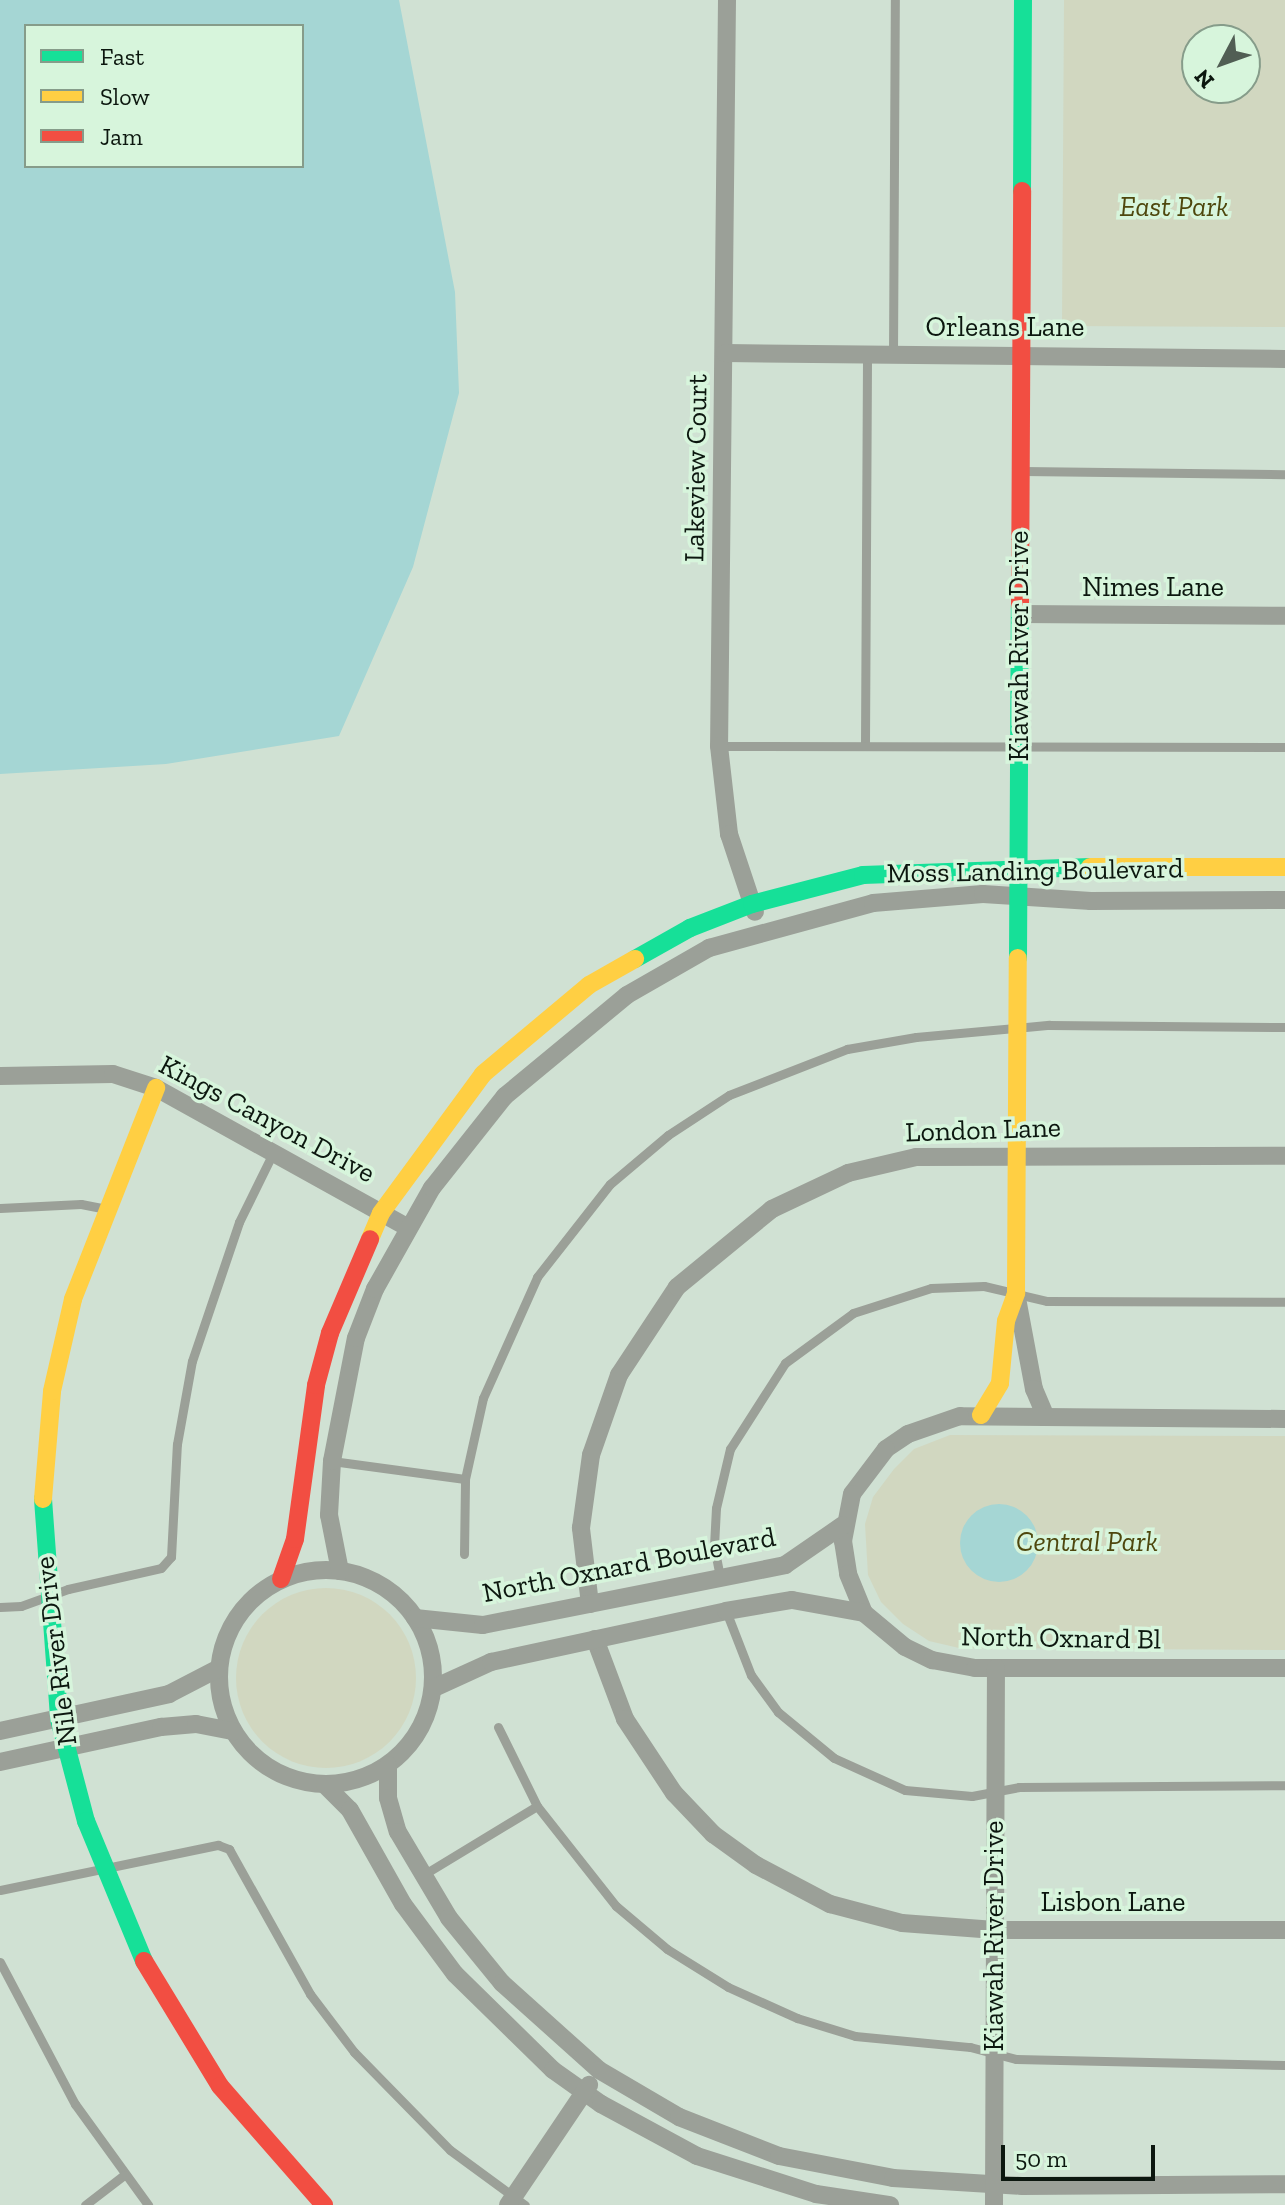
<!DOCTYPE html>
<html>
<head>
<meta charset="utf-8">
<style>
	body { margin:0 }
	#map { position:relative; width:1285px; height:2205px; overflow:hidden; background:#d0e1d3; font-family:"Zilla Slab",serif }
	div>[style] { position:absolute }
	.green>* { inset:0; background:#d1d7c0 }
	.round { border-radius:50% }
	.water>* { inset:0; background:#a5d6d4 }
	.lane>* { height:9px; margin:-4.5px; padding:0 4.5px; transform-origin:4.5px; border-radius:4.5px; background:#9ba098 }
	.street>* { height:18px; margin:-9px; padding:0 9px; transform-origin:9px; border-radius:9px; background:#9ba098 }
	.street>.ring { margin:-9px; padding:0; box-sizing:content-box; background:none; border:18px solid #9ba098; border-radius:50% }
	.fast>* { height:18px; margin:-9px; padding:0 9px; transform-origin:9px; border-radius:9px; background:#16e098 }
	.slow>* { height:18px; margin:-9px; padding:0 9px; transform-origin:9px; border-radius:9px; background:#ffcf43 }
	.jam>* { height:18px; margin:-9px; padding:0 9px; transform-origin:9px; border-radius:9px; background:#f24e42 }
	span { translate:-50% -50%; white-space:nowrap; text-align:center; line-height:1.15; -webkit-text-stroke:7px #d7f5dc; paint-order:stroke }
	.park-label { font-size:28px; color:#4e470d; font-style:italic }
	.street-label { font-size:28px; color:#0c170f }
	.legend { position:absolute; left:24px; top:24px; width:280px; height:144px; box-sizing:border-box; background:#d7f5dc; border:2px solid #869c8a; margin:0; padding:10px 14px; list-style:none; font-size:24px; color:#0c170f }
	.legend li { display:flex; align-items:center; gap:16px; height:40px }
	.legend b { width:40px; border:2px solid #869c8a }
	.north { position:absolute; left:1181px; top:24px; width:80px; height:80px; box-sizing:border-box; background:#d7f5dc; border:2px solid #869c8a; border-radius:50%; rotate:229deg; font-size:22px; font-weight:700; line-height:32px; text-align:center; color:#0c170f }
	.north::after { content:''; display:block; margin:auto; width:28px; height:36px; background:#515e54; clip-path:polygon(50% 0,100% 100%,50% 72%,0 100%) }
	.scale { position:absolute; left:1001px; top:2145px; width:154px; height:36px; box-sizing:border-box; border:4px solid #0c170f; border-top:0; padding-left:10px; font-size:24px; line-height:28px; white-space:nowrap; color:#0c170f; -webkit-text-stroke:6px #d7f5dc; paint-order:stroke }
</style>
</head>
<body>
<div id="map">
	<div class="green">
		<div style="clip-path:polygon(evenodd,1064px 0,1285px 0,1285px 327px,1062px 326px,1064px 0,1197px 40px,1245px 40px,1245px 88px,1197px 88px,1197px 40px)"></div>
		<div style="clip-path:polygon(950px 1435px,1285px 1436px,1285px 1650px,959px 1648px,929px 1641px,903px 1624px,881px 1602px,868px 1575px,865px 1524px,873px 1497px,894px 1469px,914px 1449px)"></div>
		<div class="round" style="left:236px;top:1588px;width:180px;height:180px"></div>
	</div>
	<div class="water">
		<div style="clip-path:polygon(evenodd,0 0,399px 0,455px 292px,459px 393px,413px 567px,339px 736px,166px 764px,0 774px,0 0,26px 26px,302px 26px,302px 166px,26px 166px,26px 26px)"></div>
		<div class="round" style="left:960px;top:1504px;width:78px;height:78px"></div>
	</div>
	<div class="lane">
		<div style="left:893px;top:355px;width:355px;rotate:-89.7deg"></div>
		<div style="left:1023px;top:471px;width:262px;rotate:0.7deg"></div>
		<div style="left:865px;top:743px;width:388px;rotate:-89.7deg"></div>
		<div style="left:719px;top:746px;width:566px;rotate:0.1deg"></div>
		<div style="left:0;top:1208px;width:81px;rotate:-2.8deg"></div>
		<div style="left:81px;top:1204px;width:26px;rotate:11deg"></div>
		<div style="left:332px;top:1461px;width:134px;rotate:7.7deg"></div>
		<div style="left:465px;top:1479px;width:83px;rotate:-77.5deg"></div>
		<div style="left:483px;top:1398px;width:133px;rotate:-65.9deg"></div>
		<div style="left:537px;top:1277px;width:118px;rotate:-51.9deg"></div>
		<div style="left:610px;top:1184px;width:76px;rotate:-40.2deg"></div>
		<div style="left:668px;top:1135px;width:73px;rotate:-33.3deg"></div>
		<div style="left:729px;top:1095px;width:127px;rotate:-21.3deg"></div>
		<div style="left:847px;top:1049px;width:70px;rotate:-9.9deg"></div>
		<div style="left:916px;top:1037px;width:134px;rotate:-5.2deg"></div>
		<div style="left:1049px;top:1025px;width:236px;rotate:0.5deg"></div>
		<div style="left:464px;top:1554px;width:75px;rotate:-89.2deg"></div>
		<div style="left:720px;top:1577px;width:32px;rotate:-101deg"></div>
		<div style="left:714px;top:1546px;width:38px;rotate:-87deg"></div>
		<div style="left:716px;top:1508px;width:61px;rotate:-76.7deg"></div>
		<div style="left:730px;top:1449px;width:102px;rotate:-57.4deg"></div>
		<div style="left:785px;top:1363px;width:84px;rotate:-36.3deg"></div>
		<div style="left:853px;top:1313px;width:82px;rotate:-17.8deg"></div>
		<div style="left:931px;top:1288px;width:53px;rotate:-2.2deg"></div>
		<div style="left:984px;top:1286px;width:65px;rotate:13.4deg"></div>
		<div style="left:1047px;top:1301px;width:238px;rotate:0.2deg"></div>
		<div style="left:0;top:1607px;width:21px;rotate:-3deg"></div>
		<div style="left:21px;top:1606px;width:50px;rotate:-19.9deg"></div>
		<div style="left:68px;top:1589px;width:95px;rotate:-12.7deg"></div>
		<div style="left:161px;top:1568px;width:15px;rotate:-48deg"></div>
		<div style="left:171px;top:1557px;width:113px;rotate:-87deg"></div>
		<div style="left:177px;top:1444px;width:84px;rotate:-79.8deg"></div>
		<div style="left:192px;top:1361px;width:147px;rotate:-71.3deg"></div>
		<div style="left:239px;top:1222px;width:79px;rotate:-63.8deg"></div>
		<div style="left:726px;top:1611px;width:69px;rotate:68.7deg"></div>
		<div style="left:751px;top:1675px;width:46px;rotate:53.9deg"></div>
		<div style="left:778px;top:1712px;width:72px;rotate:39.4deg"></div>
		<div style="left:834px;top:1758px;width:78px;rotate:24.3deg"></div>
		<div style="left:905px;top:1790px;width:67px;rotate:5.1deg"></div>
		<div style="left:972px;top:1796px;width:48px;rotate:-10.8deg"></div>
		<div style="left:1019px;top:1787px;width:266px;rotate:-0.4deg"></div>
		<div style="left:498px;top:1727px;width:88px;rotate:63.7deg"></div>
		<div style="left:423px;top:1875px;width:133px;rotate:-31.2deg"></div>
		<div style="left:537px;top:1806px;width:127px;rotate:51.7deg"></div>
		<div style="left:616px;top:1906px;width:67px;rotate:40.1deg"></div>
		<div style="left:667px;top:1949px;width:72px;rotate:31.9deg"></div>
		<div style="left:728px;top:1987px;width:76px;rotate:24.2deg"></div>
		<div style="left:797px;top:2018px;width:61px;rotate:17.2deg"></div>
		<div style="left:855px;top:2036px;width:116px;rotate:5.5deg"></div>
		<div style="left:970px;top:2047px;width:48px;rotate:14.6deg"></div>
		<div style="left:1016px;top:2059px;width:269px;rotate:1.3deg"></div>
		<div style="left:0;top:1890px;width:223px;rotate:-11.7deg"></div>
		<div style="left:218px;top:1845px;width:12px;rotate:20deg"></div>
		<div style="left:229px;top:1849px;width:166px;rotate:60.8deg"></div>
		<div style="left:310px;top:1994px;width:73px;rotate:52.8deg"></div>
		<div style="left:354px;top:2052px;width:137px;rotate:45.6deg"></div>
		<div style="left:450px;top:2150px;width:93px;rotate:36.3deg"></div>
		<div style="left:0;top:1962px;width:161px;rotate:62.2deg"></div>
		<div style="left:75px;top:2104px;width:125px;rotate:54.1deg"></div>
		<div style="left:85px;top:2205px;width:49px;rotate:-37.6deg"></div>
	</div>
	<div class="street">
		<div style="left:727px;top:0;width:746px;rotate:90.61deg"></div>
		<div style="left:719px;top:746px;width:89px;rotate:83.5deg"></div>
		<div style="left:729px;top:834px;width:82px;rotate:71.6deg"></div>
		<div style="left:725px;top:353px;width:560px;rotate:0.61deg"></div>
		<div style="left:1020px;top:614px;width:265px;rotate:0.4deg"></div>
		<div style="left:0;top:1076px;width:113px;rotate:-1deg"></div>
		<div style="left:113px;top:1074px;width:45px;rotate:18deg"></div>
		<div style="left:156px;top:1088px;width:287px;rotate:29deg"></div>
		<div style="left:1016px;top:1293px;width:98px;rotate:79.4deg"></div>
		<div style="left:1034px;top:1389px;width:28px;rotate:67deg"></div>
		<div style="left:1285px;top:1419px;width:325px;rotate:-179.5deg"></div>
		<div style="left:960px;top:1416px;width:55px;rotate:160.9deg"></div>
		<div style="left:908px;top:1434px;width:27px;rotate:146deg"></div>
		<div style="left:886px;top:1449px;width:56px;rotate:127.1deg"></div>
		<div style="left:852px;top:1494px;width:48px;rotate:100.8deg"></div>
		<div style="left:843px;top:1541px;width:33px;rotate:81deg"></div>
		<div style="left:848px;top:1574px;width:42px;rotate:67.7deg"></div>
		<div style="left:864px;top:1613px;width:53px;rotate:39.7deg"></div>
		<div style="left:905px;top:1647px;width:30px;rotate:26deg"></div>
		<div style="left:932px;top:1660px;width:44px;rotate:10.5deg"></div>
		<div style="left:975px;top:1668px;width:310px"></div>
		<div class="ring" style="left:219px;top:1570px;width:196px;height:196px"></div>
		<div style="left:340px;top:1571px;width:57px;rotate:-101.1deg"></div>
		<div style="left:329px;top:1515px;width:54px;rotate:-86.8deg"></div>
		<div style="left:332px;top:1461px;width:125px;rotate:-79deg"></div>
		<div style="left:356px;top:1338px;width:53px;rotate:-68.8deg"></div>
		<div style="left:375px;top:1289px;width:116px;rotate:-60.6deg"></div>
		<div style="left:432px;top:1188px;width:117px;rotate:-51.6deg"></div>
		<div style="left:505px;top:1096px;width:158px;rotate:-39.6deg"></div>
		<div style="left:627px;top:995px;width:95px;rotate:-29.8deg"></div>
		<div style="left:709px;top:948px;width:170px;rotate:-15.3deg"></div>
		<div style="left:873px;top:903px;width:110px;rotate:-4.7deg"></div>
		<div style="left:983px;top:894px;width:108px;rotate:3.7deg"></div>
		<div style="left:1091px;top:901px;width:194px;rotate:-0.3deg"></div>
		<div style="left:590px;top:1604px;width:77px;rotate:-96.8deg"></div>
		<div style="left:581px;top:1528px;width:74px;rotate:-82.2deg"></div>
		<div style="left:591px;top:1455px;width:85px;rotate:-70.7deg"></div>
		<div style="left:619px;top:1375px;width:105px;rotate:-56.6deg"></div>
		<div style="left:677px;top:1287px;width:123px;rotate:-39.4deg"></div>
		<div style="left:772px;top:1209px;width:84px;rotate:-25.3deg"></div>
		<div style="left:848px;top:1173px;width:70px;rotate:-13.2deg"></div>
		<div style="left:916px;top:1157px;width:369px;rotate:-0.2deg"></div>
		<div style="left:415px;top:1618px;width:68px;rotate:5.9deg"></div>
		<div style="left:483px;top:1625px;width:308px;rotate:-11.2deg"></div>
		<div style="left:785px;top:1565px;width:70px;rotate:-34.6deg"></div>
		<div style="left:595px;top:1639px;width:85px;rotate:69.4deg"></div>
		<div style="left:625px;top:1719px;width:89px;rotate:56.5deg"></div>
		<div style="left:674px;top:1793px;width:57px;rotate:46.4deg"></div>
		<div style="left:713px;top:1834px;width:53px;rotate:35.8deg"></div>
		<div style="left:756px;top:1865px;width:84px;rotate:27.8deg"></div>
		<div style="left:830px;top:1904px;width:74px;rotate:14.8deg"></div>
		<div style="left:902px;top:1923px;width:93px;rotate:4.3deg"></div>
		<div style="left:995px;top:1930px;width:290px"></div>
		<div style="left:434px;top:1688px;width:63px;rotate:-24.5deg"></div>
		<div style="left:491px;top:1662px;width:240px;rotate:-12.2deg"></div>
		<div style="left:726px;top:1611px;width:67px;rotate:-9.5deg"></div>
		<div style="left:792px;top:1600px;width:73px;rotate:10.2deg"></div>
		<div style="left:0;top:1731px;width:173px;rotate:-12.3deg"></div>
		<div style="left:169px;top:1694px;width:56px;rotate:-27.5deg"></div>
		<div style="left:0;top:1762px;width:165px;rotate:-12.3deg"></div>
		<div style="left:161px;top:1727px;width:35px;rotate:-5deg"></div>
		<div style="left:196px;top:1724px;width:38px;rotate:11deg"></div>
		<div style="left:388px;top:1765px;width:33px;rotate:90deg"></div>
		<div style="left:388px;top:1798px;width:35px;rotate:74deg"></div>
		<div style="left:398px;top:1832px;width:100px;rotate:59.3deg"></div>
		<div style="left:449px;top:1918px;width:84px;rotate:50.8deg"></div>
		<div style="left:502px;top:1983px;width:130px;rotate:41.9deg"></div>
		<div style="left:599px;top:2070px;width:93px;rotate:30.4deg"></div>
		<div style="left:679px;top:2117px;width:107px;rotate:21.3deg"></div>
		<div style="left:779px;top:2156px;width:116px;rotate:10.9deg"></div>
		<div style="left:893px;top:2178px;width:129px;rotate:3.5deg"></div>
		<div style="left:1022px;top:2186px;width:263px;rotate:-0.4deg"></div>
		<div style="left:325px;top:1785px;width:35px;rotate:45deg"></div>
		<div style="left:350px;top:1810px;width:108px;rotate:60.6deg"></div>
		<div style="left:403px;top:1904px;width:87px;rotate:53.4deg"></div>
		<div style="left:455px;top:1974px;width:137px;rotate:44.4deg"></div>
		<div style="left:553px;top:2070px;width:59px;rotate:35.3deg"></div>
		<div style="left:601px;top:2104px;width:109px;rotate:28.4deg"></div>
		<div style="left:697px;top:2156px;width:125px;rotate:17.7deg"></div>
		<div style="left:816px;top:2194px;width:75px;rotate:8.5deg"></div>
		<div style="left:508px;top:2205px;width:145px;rotate:-56deg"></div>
		<div style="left:994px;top:2205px;width:537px;rotate:-89.79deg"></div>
	</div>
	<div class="fast">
		<div style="left:1022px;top:191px;width:191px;rotate:-89.7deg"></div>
		<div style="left:1018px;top:958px;width:353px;rotate:-89.7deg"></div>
		<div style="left:635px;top:959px;width:63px;rotate:-29.4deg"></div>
		<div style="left:690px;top:928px;width:66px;rotate:-21.2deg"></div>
		<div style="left:752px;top:904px;width:115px;rotate:-14.6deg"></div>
		<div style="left:863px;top:875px;width:227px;rotate:-2deg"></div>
		<div style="left:43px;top:1499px;width:221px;rotate:85.8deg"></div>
		<div style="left:59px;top:1719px;width:106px;rotate:75.2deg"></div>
		<div style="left:86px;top:1821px;width:152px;rotate:67.5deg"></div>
	</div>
	<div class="slow">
		<div style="left:1090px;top:867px;width:195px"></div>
		<div style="left:370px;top:1239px;width:28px;rotate:-67deg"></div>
		<div style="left:381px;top:1213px;width:172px;rotate:-53.7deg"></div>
		<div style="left:483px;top:1074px;width:138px;rotate:-40deg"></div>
		<div style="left:589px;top:985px;width:53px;rotate:-29.5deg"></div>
		<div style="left:981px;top:1415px;width:37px;rotate:-59deg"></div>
		<div style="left:1000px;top:1383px;width:62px;rotate:-84.5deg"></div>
		<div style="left:1006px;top:1321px;width:30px;rotate:-70deg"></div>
		<div style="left:1016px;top:1293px;width:335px;rotate:-89.7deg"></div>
		<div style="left:43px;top:1499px;width:108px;rotate:-85.2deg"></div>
		<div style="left:52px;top:1391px;width:94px;rotate:-77.1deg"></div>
		<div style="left:73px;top:1299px;width:227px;rotate:-68.5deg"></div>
	</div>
	<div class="jam">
		<div style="left:1020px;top:605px;width:414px;rotate:-89.7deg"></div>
		<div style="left:281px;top:1579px;width:42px;rotate:-70.7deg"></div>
		<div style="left:295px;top:1539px;width:155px;rotate:-82.2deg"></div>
		<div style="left:316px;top:1385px;width:54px;rotate:-74.9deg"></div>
		<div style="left:330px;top:1333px;width:102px;rotate:-66.9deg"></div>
		<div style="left:144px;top:1961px;width:146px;rotate:58.7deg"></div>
		<div style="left:220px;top:2086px;width:158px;rotate:48.8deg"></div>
	</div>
	<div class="park-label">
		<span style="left:1174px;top:207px">East Park</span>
		<span style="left:1087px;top:1542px">Central Park</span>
	</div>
	<div class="street-label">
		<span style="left:1005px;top:327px">Orleans Lane</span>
		<span style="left:696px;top:468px;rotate:-89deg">Lakeview Court</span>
		<span style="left:1153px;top:587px">Nimes Lane</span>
		<span style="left:1019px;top:646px;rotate:-90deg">Kiawah River Drive</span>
		<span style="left:1035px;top:871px;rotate:-1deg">Moss Landing Boulevard</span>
		<span style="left:267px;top:1119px;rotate:28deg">Kings Canyon Drive</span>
		<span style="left:983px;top:1130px;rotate:-2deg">London Lane</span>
		<span style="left:629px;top:1565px;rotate:-11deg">North Oxnard Boulevard</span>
		<span style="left:1061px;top:1638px;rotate:1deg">North Oxnard Bl</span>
		<span style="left:56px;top:1651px;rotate:-97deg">Nile River Drive</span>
		<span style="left:1113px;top:1902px">Lisbon Lane</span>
		<span style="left:994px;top:1936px;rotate:-90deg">Kiawah River Drive</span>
	</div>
	<ul class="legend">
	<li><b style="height:10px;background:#16e098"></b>Fast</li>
	<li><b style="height:10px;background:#ffcf43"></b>Slow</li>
	<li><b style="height:10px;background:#f24e42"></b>Jam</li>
	</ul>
	<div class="north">N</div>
	<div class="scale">50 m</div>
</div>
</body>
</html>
